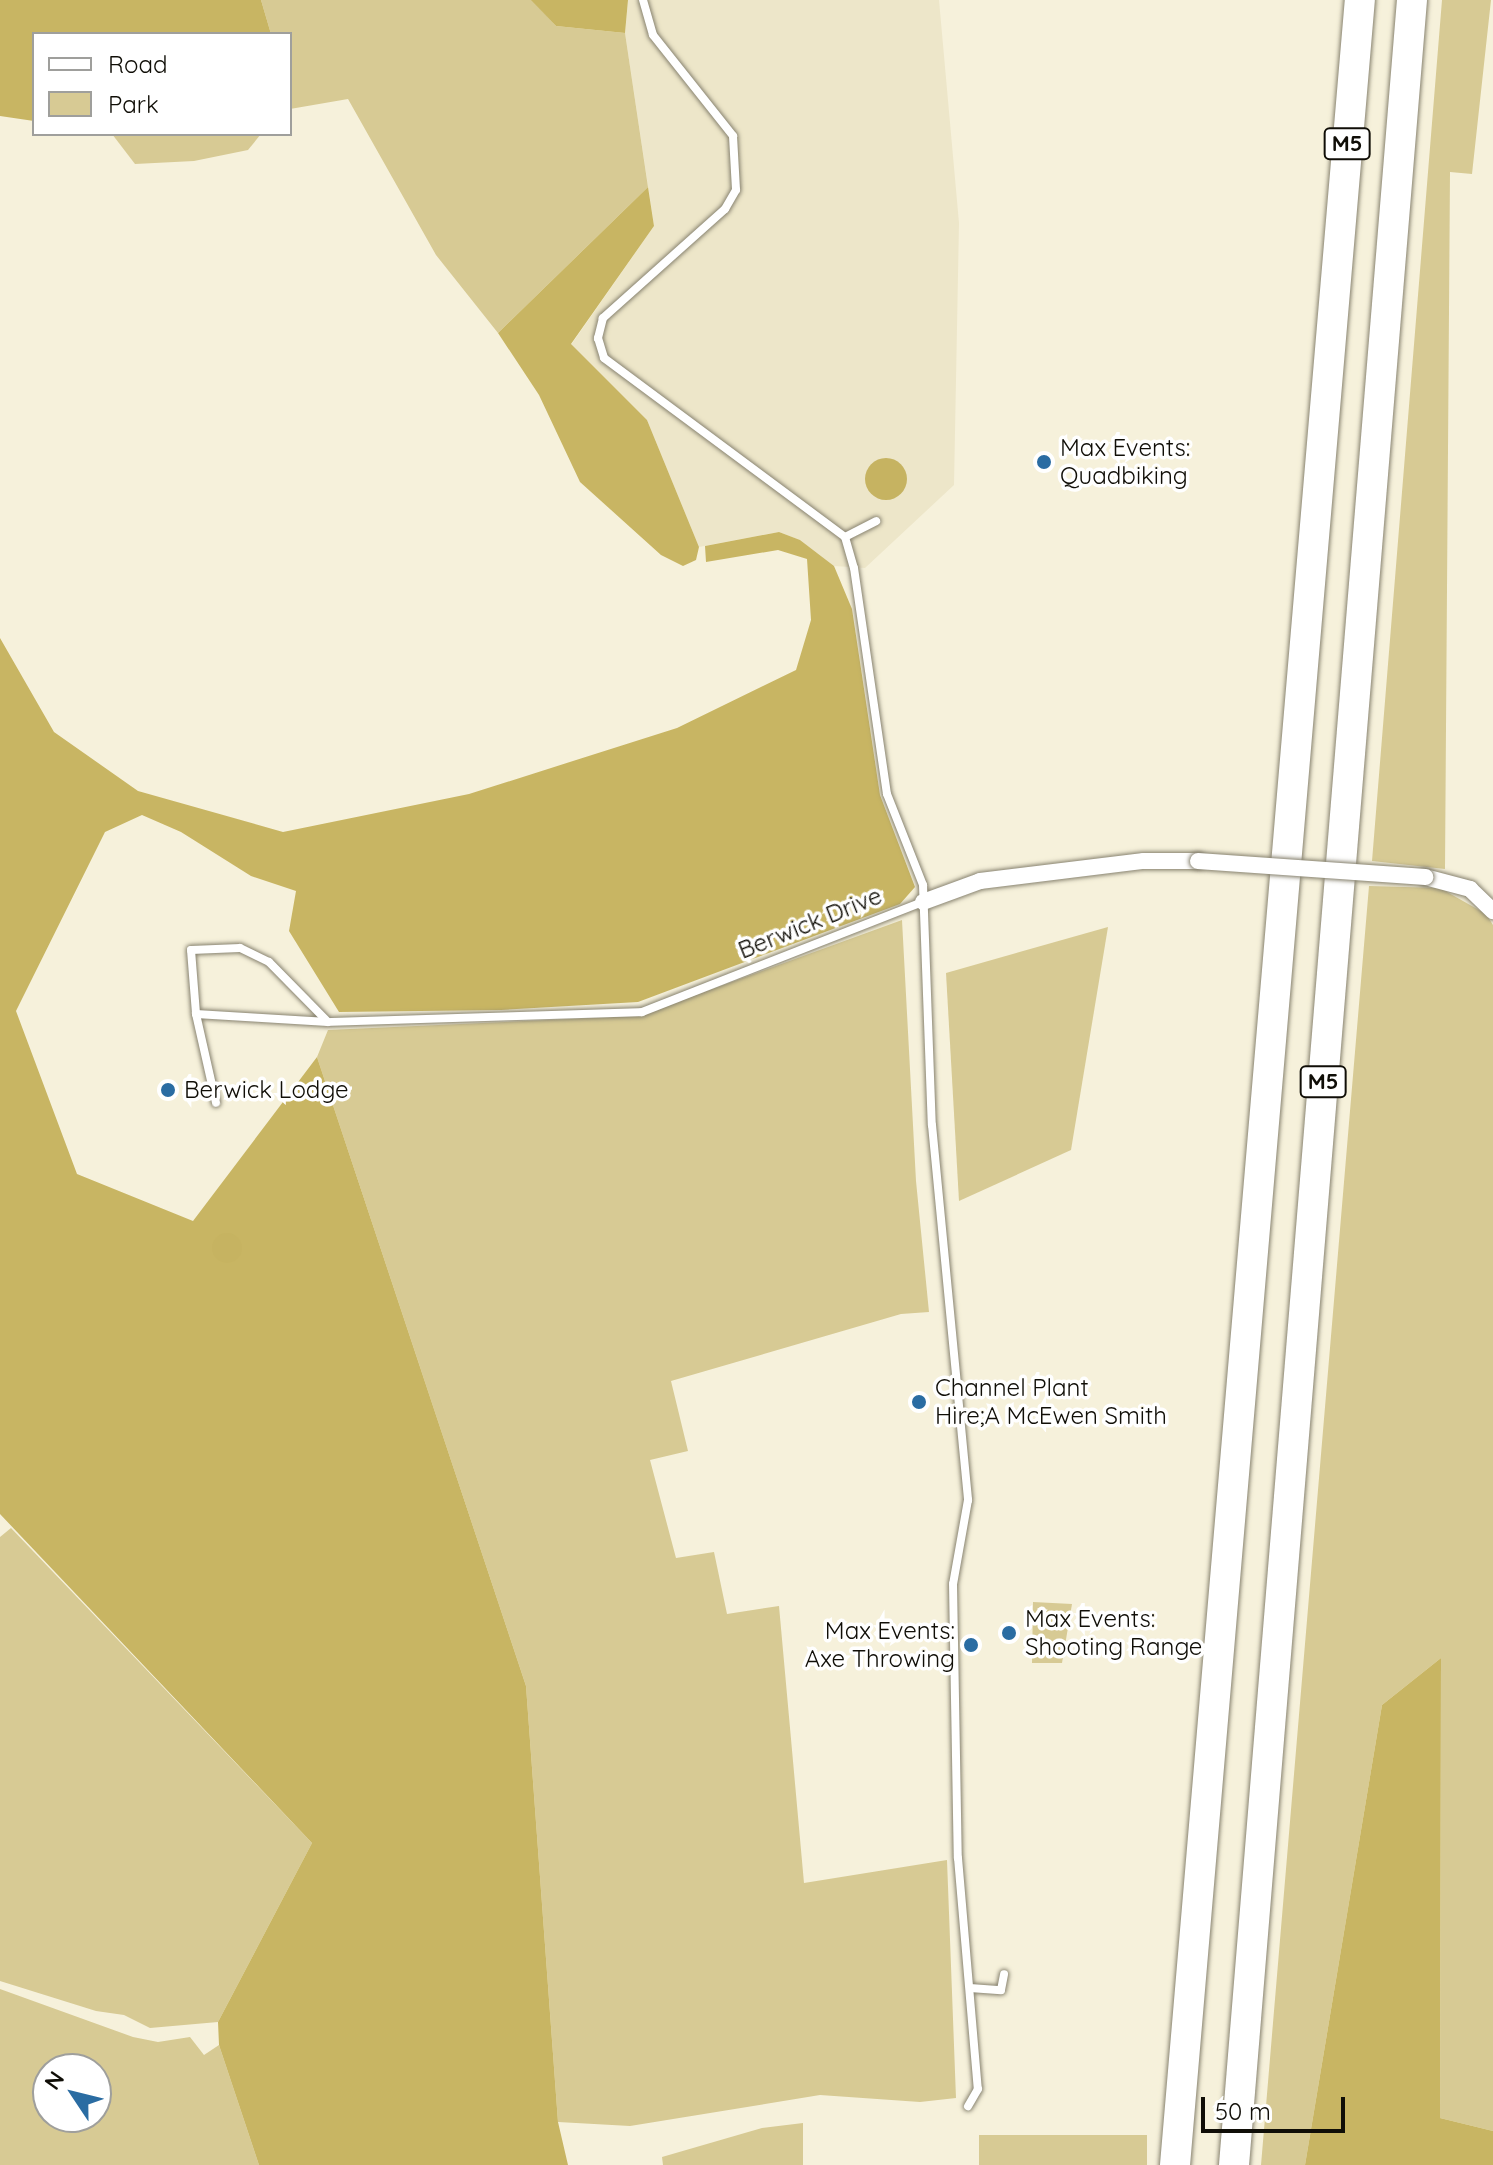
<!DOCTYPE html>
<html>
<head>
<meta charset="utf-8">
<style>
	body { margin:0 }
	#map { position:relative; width:1493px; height:2165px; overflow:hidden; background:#f6f1db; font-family:Quicksand,sans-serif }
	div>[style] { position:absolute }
	.built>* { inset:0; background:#ede6c9 }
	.green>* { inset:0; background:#d7ca94; transform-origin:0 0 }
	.forest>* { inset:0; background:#c8b563 }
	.water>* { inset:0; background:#c6b361 }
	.round { border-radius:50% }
	.roads { filter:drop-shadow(0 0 2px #888370) drop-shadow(0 0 2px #888370) }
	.lane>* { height:8px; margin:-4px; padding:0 4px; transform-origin:4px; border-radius:4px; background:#fff }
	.street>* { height:16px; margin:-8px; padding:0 8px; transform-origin:8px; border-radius:8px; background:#fff }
	.highway>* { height:30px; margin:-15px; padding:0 15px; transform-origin:15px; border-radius:15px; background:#fff }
	.bridges { filter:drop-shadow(0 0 2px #888370) drop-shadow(0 0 2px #888370) }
	.street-bridge>* { height:16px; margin:-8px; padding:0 8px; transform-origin:8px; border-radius:8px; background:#fff }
	.dots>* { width:22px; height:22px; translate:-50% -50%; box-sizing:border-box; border:4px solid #fff; border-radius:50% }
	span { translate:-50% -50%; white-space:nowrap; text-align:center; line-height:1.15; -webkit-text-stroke:7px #fff; paint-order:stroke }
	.shield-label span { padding:2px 6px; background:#fff; border:2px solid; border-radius:6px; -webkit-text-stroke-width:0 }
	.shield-label { font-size:22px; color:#100e07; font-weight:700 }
	.poi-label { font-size:24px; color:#100e07 }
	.left { translate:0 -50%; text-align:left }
	.right { translate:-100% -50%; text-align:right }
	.street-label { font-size:24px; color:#100e07 }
	.legend { position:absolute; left:32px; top:32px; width:260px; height:104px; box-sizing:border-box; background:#fff; border:2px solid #9f9f9c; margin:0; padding:10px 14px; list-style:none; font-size:24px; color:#100e07 }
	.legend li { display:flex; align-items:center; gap:16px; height:40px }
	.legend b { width:40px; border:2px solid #9f9f9c }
	.north { position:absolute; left:32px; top:2053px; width:80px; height:80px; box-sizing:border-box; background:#fff; border:2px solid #9f9f9c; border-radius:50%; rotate:305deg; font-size:22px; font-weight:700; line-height:32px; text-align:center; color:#100e07 }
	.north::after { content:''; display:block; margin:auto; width:28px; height:36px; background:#2a6ca2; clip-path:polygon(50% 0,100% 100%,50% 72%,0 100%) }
	.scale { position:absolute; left:1201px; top:2097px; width:144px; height:36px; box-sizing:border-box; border:4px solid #100e07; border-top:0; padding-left:10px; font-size:24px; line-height:28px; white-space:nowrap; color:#100e07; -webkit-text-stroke:6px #fff; paint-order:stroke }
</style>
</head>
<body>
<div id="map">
	<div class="built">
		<div style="clip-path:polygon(628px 0,939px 0,959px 223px,954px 485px,865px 568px,834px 566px,800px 540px,779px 532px,699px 547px,647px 420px,571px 345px,654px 226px,625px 33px)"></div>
	</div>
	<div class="green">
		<div style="clip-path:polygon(261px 0,532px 0,556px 26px,625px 33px,648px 187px,498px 333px,436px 255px,348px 99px,290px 109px,290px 34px,271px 34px)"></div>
		<div style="clip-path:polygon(1442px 0,1491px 0,1472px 174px,1450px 172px,1445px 869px,1372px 861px)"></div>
		<div style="clip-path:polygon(112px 134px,261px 134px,248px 150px,194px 161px,135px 164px)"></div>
		<div style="clip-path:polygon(1369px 886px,1440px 888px,1486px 914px,1493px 925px,1493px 2131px,1440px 2118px,1441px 1658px,1382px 1705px,1305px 2165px,1261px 2165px)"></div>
		<div style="clip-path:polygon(902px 920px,916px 1181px,929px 1312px,901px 1314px,671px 1381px,688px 1451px,650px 1460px,676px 1558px,714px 1552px,727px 1614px,779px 1606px,804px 1883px,947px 1860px,956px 2098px,920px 2102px,820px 2095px,630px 2126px,558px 2122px,526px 1686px,317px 1057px,328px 1030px,638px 1016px)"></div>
		<div style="clip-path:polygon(1108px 927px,1071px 1150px,959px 1201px,946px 973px)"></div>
		<div style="clip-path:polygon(11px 1528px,312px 1843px,218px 2022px,150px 2028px,124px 2015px,96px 2011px,0 1981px,0 1537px)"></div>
		<div style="clip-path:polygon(1033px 1602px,1072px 1604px,1062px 1663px,1032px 1663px)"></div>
		<div style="clip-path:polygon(evenodd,0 1989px,133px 2037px,158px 2042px,190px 2037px,204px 2055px,219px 2045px,259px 2165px,0 2165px,0 1989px,48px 2069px,96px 2069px,96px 2117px,48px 2117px,48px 2069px)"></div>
		<div style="clip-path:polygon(803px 2123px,803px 2165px,663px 2165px,662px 2157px,762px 2128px)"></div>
		<div style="left:979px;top:2135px;width:168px;height:30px"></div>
	</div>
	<div class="forest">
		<div style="clip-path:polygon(0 0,261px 0,271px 34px,34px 34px,34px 121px,0 116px)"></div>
		<div style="clip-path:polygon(531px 0,628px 0,625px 33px,556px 26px)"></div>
		<div style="clip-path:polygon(648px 187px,654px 226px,571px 344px,647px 420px,699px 547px,696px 560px,683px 566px,661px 555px,580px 482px,539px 395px,498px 333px)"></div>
		<div style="clip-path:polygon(779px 532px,800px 540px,834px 566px,852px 609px,880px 795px,915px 887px,900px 904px,638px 1002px,501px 1010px,339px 1012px,289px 931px,296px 891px,251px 876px,181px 832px,142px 815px,105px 832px,16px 1011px,77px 1174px,193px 1221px,317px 1057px,526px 1686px,558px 2122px,568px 2165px,259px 2165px,219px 2045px,218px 2022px,312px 1843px,0 1514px,0 638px,54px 732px,138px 791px,283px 832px,469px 794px,677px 728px,796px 670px,811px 620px,807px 559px,778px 550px,706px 562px,705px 546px)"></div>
		<div style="clip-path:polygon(1441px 1658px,1440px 2118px,1493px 2131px,1493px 2165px,1305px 2165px,1382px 1705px)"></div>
	</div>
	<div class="water">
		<div class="round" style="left:865px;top:458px;width:42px;height:42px"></div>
		<div class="round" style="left:212px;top:1233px;width:30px;height:30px"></div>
	</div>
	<div class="roads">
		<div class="lane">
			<div style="left:643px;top:0;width:36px;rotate:74deg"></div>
			<div style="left:653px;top:35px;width:129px;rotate:51.6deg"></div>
			<div style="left:733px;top:136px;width:54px;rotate:86.8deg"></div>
			<div style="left:736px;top:190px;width:22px;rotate:120deg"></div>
			<div style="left:725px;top:209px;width:164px;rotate:138.2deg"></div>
			<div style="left:603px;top:318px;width:21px;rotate:104deg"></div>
			<div style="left:598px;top:338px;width:21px;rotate:73deg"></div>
			<div style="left:604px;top:358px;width:300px;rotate:36.6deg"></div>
			<div style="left:845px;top:537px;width:32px;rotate:74deg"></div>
			<div style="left:854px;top:568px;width:228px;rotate:81.7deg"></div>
			<div style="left:887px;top:794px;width:98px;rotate:68.4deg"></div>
			<div style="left:923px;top:885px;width:240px;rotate:87.9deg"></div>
			<div style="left:932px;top:1125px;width:377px;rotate:84.5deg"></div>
			<div style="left:968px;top:1500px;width:85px;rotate:100.1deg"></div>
			<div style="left:953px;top:1584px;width:274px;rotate:89deg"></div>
			<div style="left:958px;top:1858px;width:232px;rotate:85.1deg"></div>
			<div style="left:978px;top:2089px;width:20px;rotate:120deg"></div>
			<div style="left:845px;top:537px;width:35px;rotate:-27deg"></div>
			<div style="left:196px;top:1014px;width:91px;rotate:77.3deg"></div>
			<div style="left:328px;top:1022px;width:84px;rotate:-134.5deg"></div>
			<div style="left:269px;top:962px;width:32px;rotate:-154deg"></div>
			<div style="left:240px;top:948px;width:49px;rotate:177.7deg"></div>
			<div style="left:191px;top:950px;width:64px;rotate:85.5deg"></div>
			<div style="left:196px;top:1014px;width:132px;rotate:3.5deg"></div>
			<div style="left:328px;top:1022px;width:314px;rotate:-1.8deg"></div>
			<div style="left:642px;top:1012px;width:302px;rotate:-21.4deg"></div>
			<div style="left:970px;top:1988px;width:31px;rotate:4deg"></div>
			<div style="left:1001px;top:1990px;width:16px;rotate:-79deg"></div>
		</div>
		<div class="street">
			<div style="left:1425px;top:877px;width:47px;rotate:14.9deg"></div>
			<div style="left:1470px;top:889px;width:32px;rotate:44deg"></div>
			<div style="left:923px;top:902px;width:61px;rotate:-20.2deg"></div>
			<div style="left:980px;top:881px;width:165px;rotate:-7deg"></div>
			<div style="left:1144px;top:861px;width:54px"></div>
		</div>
		<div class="highway">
			<div style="left:1175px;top:2165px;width:2173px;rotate:-85.12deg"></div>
			<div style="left:1234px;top:2165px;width:2172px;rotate:-85.3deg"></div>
		</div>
	</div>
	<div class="bridges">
		<div class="street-bridge">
			<div style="left:1198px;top:861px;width:228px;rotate:4deg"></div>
		</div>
	</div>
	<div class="dots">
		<div style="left:1044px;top:462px;background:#2a6ca2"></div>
		<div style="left:168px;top:1090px;background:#2a6ca2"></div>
		<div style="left:919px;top:1402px;background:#2a6ca2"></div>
		<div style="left:1009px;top:1633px;background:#2a6ca2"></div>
		<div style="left:971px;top:1645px;background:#2a6ca2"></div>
	</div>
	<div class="shield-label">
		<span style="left:1347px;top:144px">M5</span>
		<span style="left:1323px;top:1082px">M5</span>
	</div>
	<div class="poi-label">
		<span class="left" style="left:1060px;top:462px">Max Events:<br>Quadbiking</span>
		<span class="left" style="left:184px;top:1090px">Berwick Lodge</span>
		<span class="left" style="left:935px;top:1402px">Channel Plant<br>Hire;A McEwen Smith</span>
		<span class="left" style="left:1025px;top:1633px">Max Events:<br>Shooting Range</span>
		<span class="right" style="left:955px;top:1645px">Max Events:<br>Axe Throwing</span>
	</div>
	<div class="street-label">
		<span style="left:810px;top:923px;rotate:-22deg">Berwick Drive</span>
	</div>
	<ul class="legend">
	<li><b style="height:10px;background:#fff"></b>Road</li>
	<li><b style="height:22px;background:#d7ca94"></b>Park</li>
	</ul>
	<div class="north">N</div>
	<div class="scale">50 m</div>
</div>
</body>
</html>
